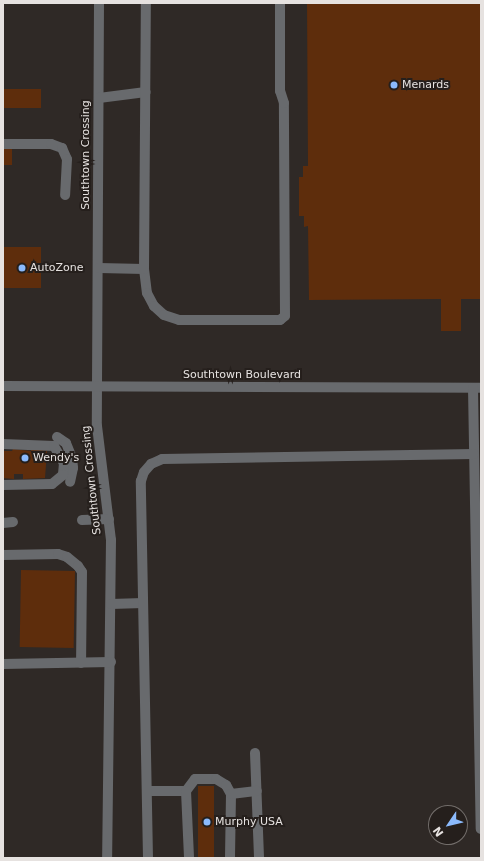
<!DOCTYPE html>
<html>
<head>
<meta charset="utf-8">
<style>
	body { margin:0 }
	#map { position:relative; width:484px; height:861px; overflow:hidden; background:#2f2926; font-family:"DejaVu Sans",sans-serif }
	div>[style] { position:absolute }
	.building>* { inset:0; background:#5e2d0c; transform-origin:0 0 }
	.minor>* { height:10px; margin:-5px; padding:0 5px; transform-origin:5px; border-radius:5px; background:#686a6d }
	.dots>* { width:11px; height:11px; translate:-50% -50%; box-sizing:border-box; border:2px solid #251f1c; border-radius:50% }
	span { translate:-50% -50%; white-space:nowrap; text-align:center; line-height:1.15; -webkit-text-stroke:4px #251f1c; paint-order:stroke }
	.poi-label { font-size:11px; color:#e6e2e0 }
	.left { translate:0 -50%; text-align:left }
	.street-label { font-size:11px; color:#e6e2e0 }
	.frame { position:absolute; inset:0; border:4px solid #e6e2e0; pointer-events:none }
	.north { position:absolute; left:428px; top:805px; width:40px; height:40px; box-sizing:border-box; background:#251f1c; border:1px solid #726d6a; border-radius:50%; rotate:235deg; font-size:11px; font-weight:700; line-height:16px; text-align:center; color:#e6e2e0 }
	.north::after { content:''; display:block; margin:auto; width:14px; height:18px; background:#8bbafc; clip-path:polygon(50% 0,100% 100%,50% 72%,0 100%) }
</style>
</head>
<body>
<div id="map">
	<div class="building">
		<div style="clip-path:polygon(307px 3px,481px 3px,481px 299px,461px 299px,461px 331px,441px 331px,441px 299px,309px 300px,308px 226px,304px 227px,304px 216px,299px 216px,299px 177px,303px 177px,303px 166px,308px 166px)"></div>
		<div style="left:3px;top:89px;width:38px;height:19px"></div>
		<div style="left:3px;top:149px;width:9px;height:16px"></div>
		<div style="left:3px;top:247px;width:38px;height:41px"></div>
		<div style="clip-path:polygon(31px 448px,47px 451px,45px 478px,23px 479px,23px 474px,14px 474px,14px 479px,3px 478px,3px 451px,12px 451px,13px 449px,31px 451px)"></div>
		<div style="left:21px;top:570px;width:54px;height:77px;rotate:1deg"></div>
		<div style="left:198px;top:786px;width:16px;height:72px"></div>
	</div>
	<div class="minor">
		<div style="left:99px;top:3px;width:423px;rotate:90.3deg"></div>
		<div style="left:97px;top:426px;width:115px;rotate:83deg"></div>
		<div style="left:111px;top:540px;width:318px;rotate:90.7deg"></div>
		<div style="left:99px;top:98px;width:47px;rotate:-7.3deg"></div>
		<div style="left:3px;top:144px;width:48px"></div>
		<div style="left:51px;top:144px;width:12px;rotate:20deg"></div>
		<div style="left:62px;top:148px;width:12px;rotate:66deg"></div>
		<div style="left:67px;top:159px;width:36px;rotate:93deg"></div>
		<div style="left:99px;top:268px;width:45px;rotate:1.3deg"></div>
		<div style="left:144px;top:269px;width:24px;rotate:83deg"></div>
		<div style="left:147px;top:293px;width:15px;rotate:62deg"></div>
		<div style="left:154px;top:306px;width:13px;rotate:42deg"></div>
		<div style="left:164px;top:315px;width:16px;rotate:18deg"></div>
		<div style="left:179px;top:320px;width:101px"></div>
		<div style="left:280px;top:320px;width:6px;rotate:-39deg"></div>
		<div style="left:285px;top:316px;width:213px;rotate:-90.3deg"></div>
		<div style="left:284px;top:103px;width:13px;rotate:-108deg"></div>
		<div style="left:280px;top:91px;width:88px;rotate:-90deg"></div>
		<div style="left:144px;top:269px;width:266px;rotate:-89.6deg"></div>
		<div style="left:3px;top:386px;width:478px;rotate:0.2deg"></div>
		<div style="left:473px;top:388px;width:441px;rotate:89deg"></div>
		<div style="left:57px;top:437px;width:11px;rotate:34deg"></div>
		<div style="left:66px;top:443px;width:16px;rotate:68deg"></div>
		<div style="left:72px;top:458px;width:10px;rotate:84deg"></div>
		<div style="left:73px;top:468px;width:14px;rotate:102deg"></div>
		<div style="left:3px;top:444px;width:51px;rotate:2.2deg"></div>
		<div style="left:54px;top:446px;width:20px;rotate:60deg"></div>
		<div style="left:64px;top:463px;width:12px;rotate:95deg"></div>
		<div style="left:63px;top:475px;width:14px;rotate:141deg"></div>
		<div style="left:52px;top:484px;width:49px;rotate:178.8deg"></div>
		<div style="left:82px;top:520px;width:27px;rotate:-2deg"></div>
		<div style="left:3px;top:523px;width:10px;rotate:-6deg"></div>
		<div style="left:3px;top:555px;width:55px;rotate:-1deg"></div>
		<div style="left:58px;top:554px;width:9px;rotate:18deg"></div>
		<div style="left:67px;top:557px;width:14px;rotate:39deg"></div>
		<div style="left:78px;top:566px;width:7px;rotate:56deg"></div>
		<div style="left:82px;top:572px;width:91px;rotate:90.6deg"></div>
		<div style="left:111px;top:604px;width:32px;rotate:-2deg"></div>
		<div style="left:3px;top:664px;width:108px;rotate:-1.1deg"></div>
		<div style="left:255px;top:753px;width:105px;rotate:87.8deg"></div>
		<div style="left:148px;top:791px;width:38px"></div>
		<div style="left:186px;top:791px;width:15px;rotate:-53deg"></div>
		<div style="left:195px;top:779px;width:21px"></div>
		<div style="left:216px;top:779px;width:12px;rotate:31deg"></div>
		<div style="left:226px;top:785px;width:10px;rotate:61deg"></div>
		<div style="left:231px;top:794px;width:64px;rotate:90.9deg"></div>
		<div style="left:186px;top:791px;width:67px;rotate:87.4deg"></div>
		<div style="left:231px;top:794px;width:26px;rotate:-7deg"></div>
		<div style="left:148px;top:858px;width:377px;rotate:-91.1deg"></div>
		<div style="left:141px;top:481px;width:9px;rotate:-72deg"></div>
		<div style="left:144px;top:472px;width:11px;rotate:-49deg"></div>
		<div style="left:151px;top:464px;width:12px;rotate:-24deg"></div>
		<div style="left:162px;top:459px;width:312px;rotate:-0.9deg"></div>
	</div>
	<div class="dots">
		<div style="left:394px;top:85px;background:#8bbafc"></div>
		<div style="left:22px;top:268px;background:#8bbafc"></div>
		<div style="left:25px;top:458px;background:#8bbafc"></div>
		<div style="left:207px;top:822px;background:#8bbafc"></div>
	</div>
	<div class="poi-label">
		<span class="left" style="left:402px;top:85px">Menards</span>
		<span class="left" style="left:30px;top:268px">AutoZone</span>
		<span class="left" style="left:33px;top:458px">Wendy's</span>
		<span class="left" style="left:215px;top:822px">Murphy USA</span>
	</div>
	<div class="street-label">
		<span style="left:86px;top:155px;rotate:-90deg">Southtown Crossing</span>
		<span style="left:242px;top:375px">Southtown Boulevard</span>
		<span style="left:92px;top:480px;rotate:-96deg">Southtown Crossing</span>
	</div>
	<div class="frame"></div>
	<div class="north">N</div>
</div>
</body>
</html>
